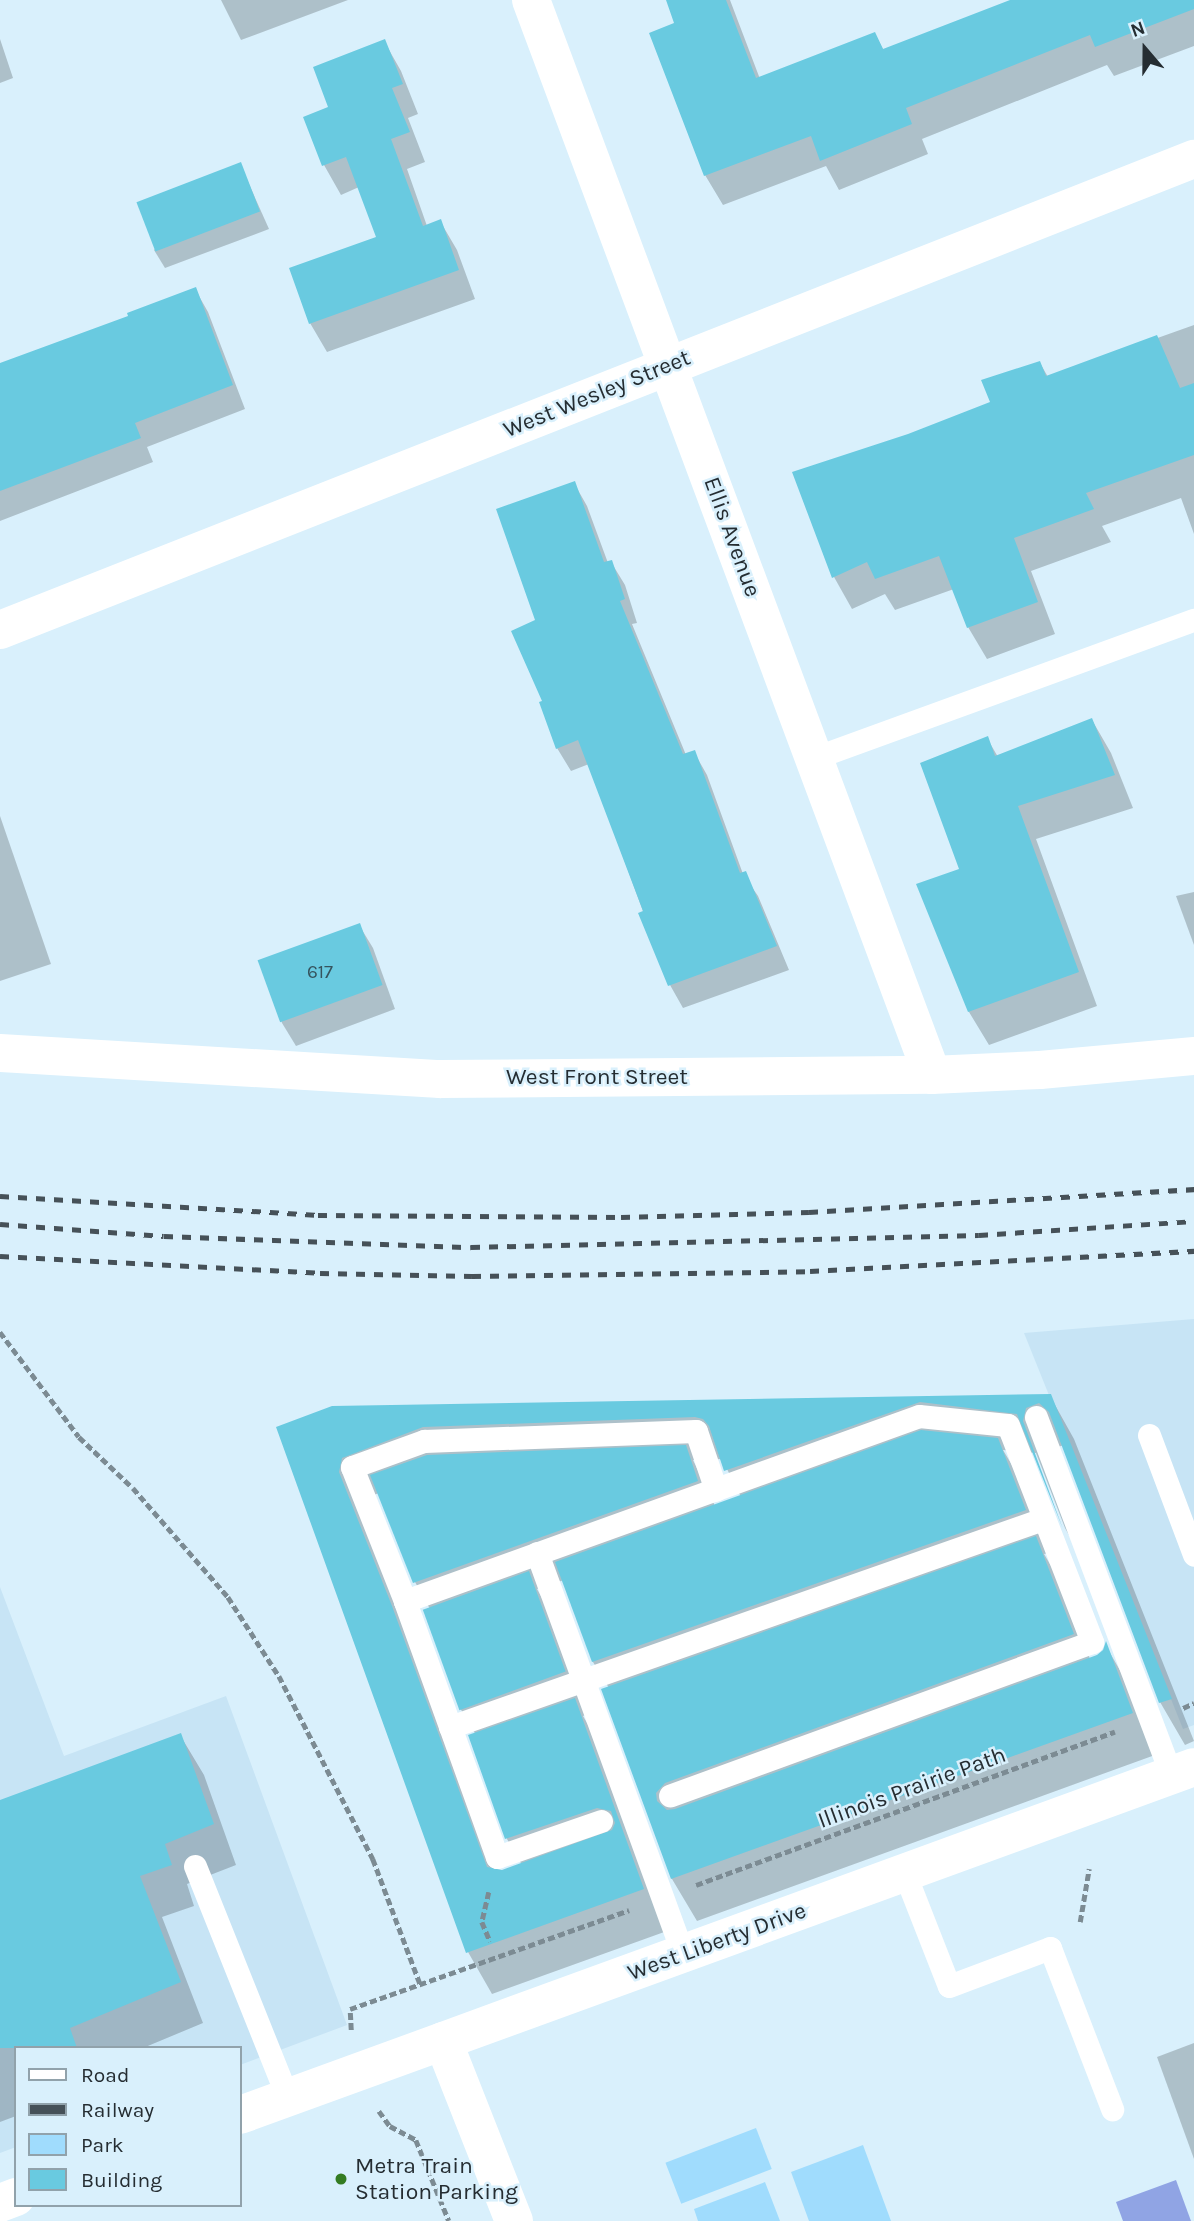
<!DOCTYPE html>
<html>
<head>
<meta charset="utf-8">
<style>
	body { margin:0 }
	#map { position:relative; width:1194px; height:2221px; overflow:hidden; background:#d9f0fc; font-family:Karla,sans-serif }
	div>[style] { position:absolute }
	.built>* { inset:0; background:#c7e4f5 }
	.green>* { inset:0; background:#a0dcfd; transform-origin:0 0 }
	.water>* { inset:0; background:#90a4e4 }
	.shadow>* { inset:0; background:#0003 }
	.building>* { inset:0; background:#69cae0; transform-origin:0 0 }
	.path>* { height:4.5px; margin-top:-2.25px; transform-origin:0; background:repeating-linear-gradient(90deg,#7c8b93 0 7px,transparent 0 10.5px) }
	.lane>* { height:23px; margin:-11.5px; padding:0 11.5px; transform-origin:11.5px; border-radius:11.5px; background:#fff }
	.street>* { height:38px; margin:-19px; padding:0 19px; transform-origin:19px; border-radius:19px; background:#fff }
	.secondary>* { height:38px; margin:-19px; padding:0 19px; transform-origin:19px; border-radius:19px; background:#fff }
	.rail>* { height:5px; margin-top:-2.5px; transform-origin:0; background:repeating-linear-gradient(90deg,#465158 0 9px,transparent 0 18px) }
	.dots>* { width:19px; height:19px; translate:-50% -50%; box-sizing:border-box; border:4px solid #d9f0fc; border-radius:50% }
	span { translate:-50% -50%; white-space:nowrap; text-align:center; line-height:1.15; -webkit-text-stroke:5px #d9f0fc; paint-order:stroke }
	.number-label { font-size:19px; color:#36545e }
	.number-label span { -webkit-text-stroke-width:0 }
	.street-label { font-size:23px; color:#252d32 }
	.poi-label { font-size:23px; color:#252d32 }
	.left { translate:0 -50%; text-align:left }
	.legend { position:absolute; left:14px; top:2046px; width:228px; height:161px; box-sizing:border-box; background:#d9f0fc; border:2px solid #91a2ab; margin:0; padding:9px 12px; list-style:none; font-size:21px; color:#252d32 }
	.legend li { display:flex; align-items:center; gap:14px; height:35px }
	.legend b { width:35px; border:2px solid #91a2ab }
	.north { position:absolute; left:1110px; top:14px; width:70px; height:70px; -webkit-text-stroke:5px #d9f0fc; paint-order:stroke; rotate:340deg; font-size:19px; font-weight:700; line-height:28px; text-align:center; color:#252d32 }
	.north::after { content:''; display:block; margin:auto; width:24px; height:32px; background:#252d32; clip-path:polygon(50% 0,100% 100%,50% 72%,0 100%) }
</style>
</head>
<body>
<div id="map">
	<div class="built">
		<div style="clip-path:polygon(1194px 1319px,1194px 1725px,1183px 1729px,1024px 1333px)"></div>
		<div style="clip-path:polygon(0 1587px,64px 1756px,226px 1696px,347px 2025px,240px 2065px,240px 2048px,16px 2048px,16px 2147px,0 2153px)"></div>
	</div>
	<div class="green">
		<div style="left:756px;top:2128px;width:44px;height:97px;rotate:69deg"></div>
		<div style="clip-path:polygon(863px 2145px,891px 2221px,809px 2221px,791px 2172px)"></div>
		<div style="clip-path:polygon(765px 2182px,780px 2221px,698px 2221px,694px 2209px)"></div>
	</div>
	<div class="water">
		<div style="clip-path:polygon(1176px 2180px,1191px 2221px,1123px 2221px,1116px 2202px)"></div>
	</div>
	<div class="shadow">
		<div style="clip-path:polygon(221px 0,348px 0,241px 40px)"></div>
		<div style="clip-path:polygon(668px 0,730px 0,760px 79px,875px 34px,884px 51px,1022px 0,1194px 0,1194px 46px,1114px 76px,1107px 65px,922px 139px,928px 154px,839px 190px,826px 166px,723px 205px,705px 175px,677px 24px)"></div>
		<div style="clip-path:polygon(0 39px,13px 78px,0 83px)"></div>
		<div style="clip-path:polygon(384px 41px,401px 71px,418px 114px,408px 118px,425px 162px,407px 169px,427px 226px,440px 221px,457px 250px,475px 299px,327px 352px,310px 323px,378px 238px,359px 187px,341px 195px,324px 165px,305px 118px,330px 108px)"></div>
		<div style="clip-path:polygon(240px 164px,269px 229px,165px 268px,154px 250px)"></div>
		<div style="clip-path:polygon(195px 289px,208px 312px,245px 409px,147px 447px,153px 462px,0 521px,0 371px)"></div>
		<div style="clip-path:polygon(1194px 325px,1194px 534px,1181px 498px,1102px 526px,1111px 542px,1031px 571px,1055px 634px,987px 659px,968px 627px,954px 589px,895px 610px,885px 594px,852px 609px,834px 577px,909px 436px,992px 403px,1040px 363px,1048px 377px)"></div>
		<div style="clip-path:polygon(574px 483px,587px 506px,608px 563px,611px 562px,625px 585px,637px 623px,632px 624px,686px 755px,694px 752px,707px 775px,743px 874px,758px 896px,789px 970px,683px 1008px,670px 985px,589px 764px,571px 771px,557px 748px,544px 702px,537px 620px)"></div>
		<div style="clip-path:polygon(1092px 720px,1111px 753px,1133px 808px,1036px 839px,1097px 1006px,989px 1045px,969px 1012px,918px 885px,961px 870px,987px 738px,998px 757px)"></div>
		<div style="clip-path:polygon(0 816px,51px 964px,0 981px)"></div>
		<div style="clip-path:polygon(1194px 892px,1194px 945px,1176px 896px)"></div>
		<div style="clip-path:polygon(359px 925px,373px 948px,395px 1009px,296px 1046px,282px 1023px,260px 962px)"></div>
		<div style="clip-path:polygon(evenodd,1050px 1396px,1074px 1439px,1194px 1741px,1185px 1745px,1160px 1702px,1064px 1445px,1049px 1450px,1079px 1553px,1065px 1528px,1036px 1453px,1003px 1450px,1022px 1482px,1049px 1553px,1044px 1554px,1060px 1581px,1090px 1659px,1105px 1651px,1106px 1646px,1129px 1686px,1155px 1755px,697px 1921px,672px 1879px,604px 1690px,609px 1688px,593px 1662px,564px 1580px,537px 1589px,552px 1616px,588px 1714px,583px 1716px,598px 1742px,667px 1931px,492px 1994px,468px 1952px,278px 1428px,1050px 1396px,722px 1459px,741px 1497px,715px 1506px,693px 1460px,722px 1459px,1050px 1396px,379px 1493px,415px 1582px,430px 1609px,460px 1708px,476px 1735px,470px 1737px,507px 1839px,522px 1865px,502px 1872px,495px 1871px,415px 1650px,371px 1496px,379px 1493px)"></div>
		<div style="clip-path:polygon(180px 1735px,204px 1775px,236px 1865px,187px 1884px,194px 1906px,162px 1917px,203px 2023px,143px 2048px,16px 2048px,16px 2116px,0 2122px,0 1802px)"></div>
		<div style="clip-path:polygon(1194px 2043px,1194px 2159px,1157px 2057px)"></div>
	</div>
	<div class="building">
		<div style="clip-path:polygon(666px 0,726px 0,756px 78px,875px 32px,883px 49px,1010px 0,1194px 0,1194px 9px,1095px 47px,1090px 35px,906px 108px,912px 124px,820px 161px,811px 136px,704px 176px,649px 33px,674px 23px)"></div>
		<div style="clip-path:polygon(385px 39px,403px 84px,392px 88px,410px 132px,391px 139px,423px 226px,441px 219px,459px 270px,309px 324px,289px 268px,376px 237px,346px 157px,322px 166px,303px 117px,328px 107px,313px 67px)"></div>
		<div style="left:241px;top:162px;width:53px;height:112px;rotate:69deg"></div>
		<div style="clip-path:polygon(196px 287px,233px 385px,135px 423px,141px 438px,0 491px,0 363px,128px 316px,127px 313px)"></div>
		<div style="clip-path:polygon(1157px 335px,1180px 388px,1194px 383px,1194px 455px,1086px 493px,1094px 509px,1014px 538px,1038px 602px,967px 628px,939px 556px,875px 579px,867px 562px,832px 578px,792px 472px,908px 434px,990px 402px,981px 380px,1040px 361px,1046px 376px)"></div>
		<div style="clip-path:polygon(575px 481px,604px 562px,612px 560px,625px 599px,620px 601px,683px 754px,695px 750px,740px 873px,746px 871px,777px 946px,668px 986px,638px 913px,643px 911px,578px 740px,556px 749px,539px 702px,542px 701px,511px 631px,535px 620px,496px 509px)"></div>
		<div style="clip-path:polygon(1092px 718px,1115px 775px,1018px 806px,1079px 972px,968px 1012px,916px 884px,959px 869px,920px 763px,988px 736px,995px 756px)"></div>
		<div style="left:360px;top:923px;width:66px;height:109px;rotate:70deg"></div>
		<div style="clip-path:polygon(1051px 1394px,1172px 1699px,1159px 1703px,1049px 1412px,1039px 1403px,1026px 1408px,1023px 1421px,1063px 1529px,1017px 1414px,920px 1402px,724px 1471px,709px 1426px,703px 1419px,695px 1417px,423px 1427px,342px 1458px,339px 1472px,392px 1606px,487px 1867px,502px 1870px,612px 1830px,615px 1823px,611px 1811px,597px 1808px,505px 1839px,468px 1735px,575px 1698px,644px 1889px,466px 1953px,276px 1427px,332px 1406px)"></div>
		<div style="clip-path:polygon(921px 1430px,998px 1438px,1026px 1510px,592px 1662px,555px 1562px)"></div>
		<div style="clip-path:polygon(686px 1445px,698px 1481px,413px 1583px,370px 1475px,427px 1455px)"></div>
		<div style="clip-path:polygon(1036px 1536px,1074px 1634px,665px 1783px,656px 1793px,657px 1801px,667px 1810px,675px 1809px,1097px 1655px,1103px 1650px,1106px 1641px,1133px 1713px,671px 1879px,601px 1689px)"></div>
		<div style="left:529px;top:1571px;width:107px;height:113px;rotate:70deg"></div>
		<div style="clip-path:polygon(181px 1733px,214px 1824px,165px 1844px,172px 1865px,140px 1876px,181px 1982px,70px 2028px,77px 2048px,0 2048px,0 1800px)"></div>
	</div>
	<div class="path">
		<div style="left:0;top:1332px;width:131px;rotate:53deg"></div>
		<div style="left:79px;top:1437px;width:74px;rotate:43.4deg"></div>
		<div style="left:133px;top:1488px;width:145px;rotate:48.9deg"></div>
		<div style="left:228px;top:1597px;width:94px;rotate:57.2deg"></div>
		<div style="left:279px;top:1676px;width:206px;rotate:62.8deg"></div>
		<div style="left:373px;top:1859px;width:136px;rotate:69.3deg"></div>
		<div style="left:1183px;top:1708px;width:12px;rotate:-24deg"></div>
		<div style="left:696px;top:1885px;width:446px;rotate:-20.1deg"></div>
		<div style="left:489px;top:1892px;width:31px;rotate:103deg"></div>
		<div style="left:482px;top:1922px;width:21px;rotate:67deg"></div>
		<div style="left:1080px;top:1922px;width:54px;rotate:-80.4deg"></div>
		<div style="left:351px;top:2030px;width:21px;rotate:-93deg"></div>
		<div style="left:350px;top:2009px;width:296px;rotate:-19.5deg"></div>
		<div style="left:379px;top:2111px;width:19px;rotate:54deg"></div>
		<div style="left:390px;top:2126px;width:30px;rotate:28deg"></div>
		<div style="left:416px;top:2140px;width:87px;rotate:67.8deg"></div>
	</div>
	<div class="lane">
		<div style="left:814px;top:758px;width:404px;rotate:-20deg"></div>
		<div style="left:1036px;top:1417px;width:383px;rotate:69.3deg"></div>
		<div style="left:1149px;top:1435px;width:128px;rotate:69.4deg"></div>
		<div style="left:537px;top:1553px;width:427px;rotate:70deg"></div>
		<div style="left:405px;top:1601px;width:546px;rotate:-19.79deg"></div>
		<div style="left:919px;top:1416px;width:89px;rotate:5.8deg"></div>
		<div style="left:1008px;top:1425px;width:233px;rotate:68.8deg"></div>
		<div style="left:1092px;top:1642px;width:449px;rotate:160deg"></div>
		<div style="left:450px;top:1727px;width:628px;rotate:-19.33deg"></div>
		<div style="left:601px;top:1821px;width:110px;rotate:160.9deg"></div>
		<div style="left:497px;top:1857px;width:272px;rotate:-109.8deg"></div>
		<div style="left:405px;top:1601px;width:144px;rotate:-111.6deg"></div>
		<div style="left:352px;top:1467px;width:77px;rotate:-19.9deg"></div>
		<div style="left:424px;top:1441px;width:272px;rotate:-2.1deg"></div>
		<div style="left:696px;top:1431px;width:62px;rotate:71.3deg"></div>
		<div style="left:195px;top:1866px;width:250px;rotate:68.2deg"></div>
		<div style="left:905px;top:1874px;width:120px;rotate:68.6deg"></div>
		<div style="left:949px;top:1986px;width:108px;rotate:-20.6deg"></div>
		<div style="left:1050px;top:1948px;width:173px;rotate:68.9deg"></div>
	</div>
	<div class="street">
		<div style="left:531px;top:0;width:1147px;rotate:69.54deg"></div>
		<div style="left:240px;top:2115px;width:216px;rotate:-20deg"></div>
		<div style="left:0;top:2203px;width:17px;rotate:-21deg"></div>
	</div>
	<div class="secondary">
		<div style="left:0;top:630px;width:1284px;rotate:-21.53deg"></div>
		<div style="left:0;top:1053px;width:441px;rotate:3.4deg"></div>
		<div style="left:440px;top:1079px;width:492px;rotate:-0.5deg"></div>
		<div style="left:932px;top:1075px;width:108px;rotate:-2.7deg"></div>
		<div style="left:1040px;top:1070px;width:155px;rotate:-5.2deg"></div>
		<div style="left:514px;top:2221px;width:193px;rotate:-111.5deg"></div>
		<div style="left:443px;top:2041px;width:799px;rotate:-20.04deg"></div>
	</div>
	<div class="rail">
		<div style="left:0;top:1196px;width:319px;rotate:3.4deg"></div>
		<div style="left:318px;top:1215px;width:303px;rotate:0.4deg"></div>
		<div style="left:621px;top:1217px;width:188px;rotate:-1.5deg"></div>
		<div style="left:809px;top:1212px;width:386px;rotate:-3.4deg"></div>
		<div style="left:0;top:1224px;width:164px;rotate:4.2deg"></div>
		<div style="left:164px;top:1236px;width:307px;rotate:2.1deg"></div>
		<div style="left:471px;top:1247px;width:508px;rotate:-1.35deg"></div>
		<div style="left:979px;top:1235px;width:215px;rotate:-3.7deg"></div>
		<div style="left:0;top:1256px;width:320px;rotate:3deg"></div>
		<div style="left:320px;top:1273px;width:152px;rotate:1.1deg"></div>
		<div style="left:472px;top:1276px;width:338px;rotate:-0.8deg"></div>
		<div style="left:810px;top:1271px;width:385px;rotate:-3deg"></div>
	</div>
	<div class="dots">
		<div style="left:341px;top:2179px;background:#347c22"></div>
	</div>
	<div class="number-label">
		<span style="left:320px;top:973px">617</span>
	</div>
	<div class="street-label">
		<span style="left:597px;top:394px;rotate:-22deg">West Wesley Street</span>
		<span style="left:732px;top:537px;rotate:70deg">Ellis Avenue</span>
		<span style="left:597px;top:1077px">West Front Street</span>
		<span style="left:912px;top:1788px;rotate:-20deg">Illinois Prairie Path</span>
		<span style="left:717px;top:1942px;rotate:-20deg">West Liberty Drive</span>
	</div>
	<div class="poi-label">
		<span class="left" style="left:355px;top:2179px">Metra Train<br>Station Parking</span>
	</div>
	<ul class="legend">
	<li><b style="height:9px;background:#fff"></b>Road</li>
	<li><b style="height:9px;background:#465158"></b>Railway</li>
	<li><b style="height:19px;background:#a0dcfd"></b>Park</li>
	<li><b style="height:19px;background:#69cae0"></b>Building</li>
	</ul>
	<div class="north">N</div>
</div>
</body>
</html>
